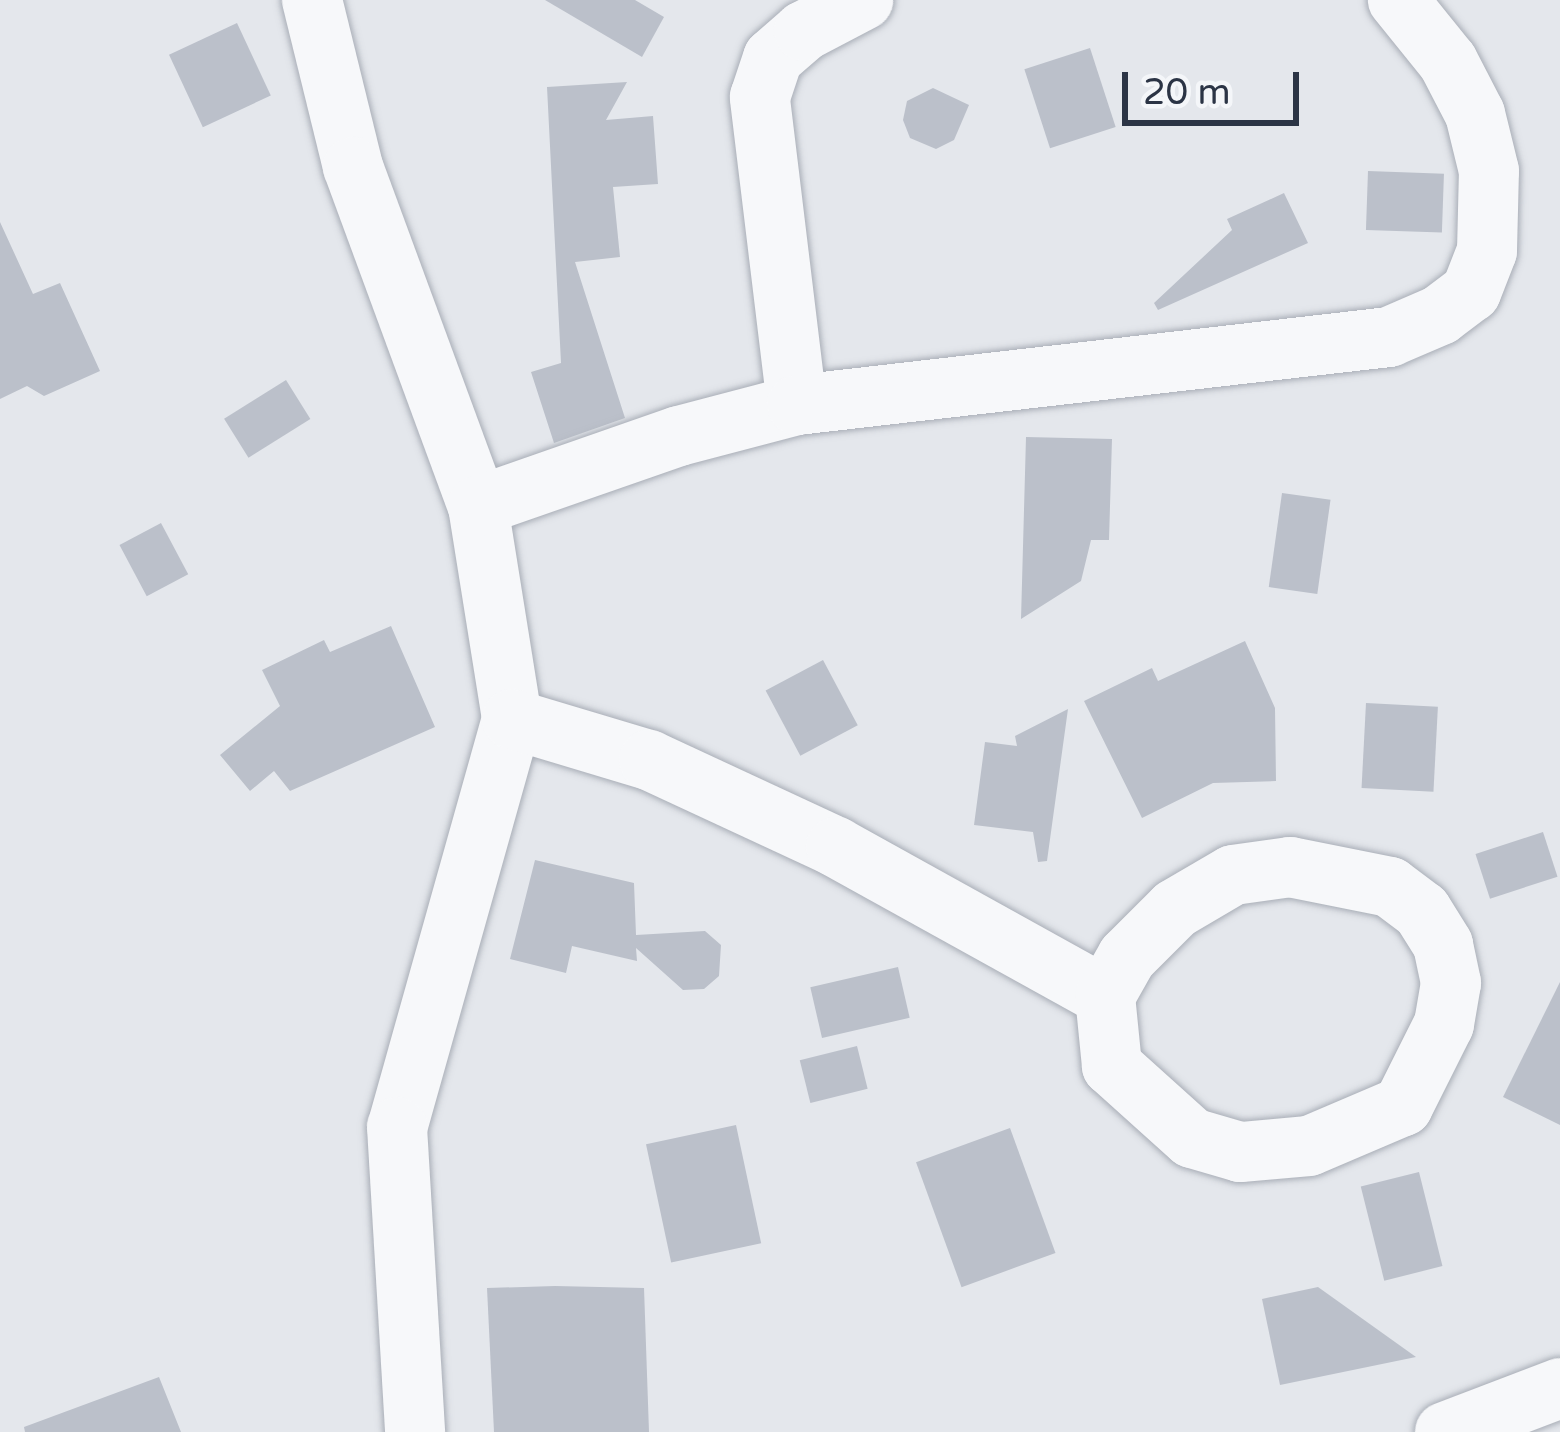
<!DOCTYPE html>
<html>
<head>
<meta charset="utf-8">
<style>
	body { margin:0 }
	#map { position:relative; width:1560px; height:1432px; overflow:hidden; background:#e4e7ec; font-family:"Varela Round",sans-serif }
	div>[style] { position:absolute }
	.building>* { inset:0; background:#bbc0ca; transform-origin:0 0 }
	.roads { filter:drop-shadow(0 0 3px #a9aeb7) drop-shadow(0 0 3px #a9aeb7) }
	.minor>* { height:60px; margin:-30px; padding:0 30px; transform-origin:30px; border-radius:30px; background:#f7f8fa }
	span { translate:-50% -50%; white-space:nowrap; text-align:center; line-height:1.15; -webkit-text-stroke:9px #f4f6f9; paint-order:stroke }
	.scale { position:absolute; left:1122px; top:72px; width:177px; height:54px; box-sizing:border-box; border:6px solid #2b3445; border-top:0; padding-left:15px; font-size:36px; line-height:42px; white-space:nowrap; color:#2b3445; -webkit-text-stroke:9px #f4f6f9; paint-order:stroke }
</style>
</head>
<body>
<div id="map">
	<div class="building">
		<div style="clip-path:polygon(545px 0,635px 0,664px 17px,642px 57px)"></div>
		<div style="left:237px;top:23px;width:80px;height:75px;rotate:65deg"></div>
		<div style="left:1090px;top:48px;width:83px;height:69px;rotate:72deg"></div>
		<div style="clip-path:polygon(627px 82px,606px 120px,653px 116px,658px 184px,613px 187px,620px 257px,575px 262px,625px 418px,554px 443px,531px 372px,561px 363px,547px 87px)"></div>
		<div style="clip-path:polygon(933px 88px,969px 105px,954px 140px,936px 149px,910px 138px,903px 120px,907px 101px)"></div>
		<div style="left:1368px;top:171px;width:76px;height:59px;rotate:2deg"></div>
		<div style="clip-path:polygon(1284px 193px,1308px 243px,1158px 310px,1154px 303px,1232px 230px,1227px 219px)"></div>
		<div style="clip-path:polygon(0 222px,33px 294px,60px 283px,100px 371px,44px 396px,27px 386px,0 399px)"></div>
		<div style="left:286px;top:380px;width:46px;height:73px;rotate:58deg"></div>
		<div style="clip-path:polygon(1026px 437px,1112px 439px,1109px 540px,1091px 540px,1081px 581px,1021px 619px)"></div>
		<div style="left:1282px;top:493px;width:49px;height:95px;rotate:8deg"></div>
		<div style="left:161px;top:523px;width:58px;height:47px;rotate:62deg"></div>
		<div style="clip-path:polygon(391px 626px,435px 727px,290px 791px,274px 771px,250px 791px,220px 755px,280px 706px,262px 670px,324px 640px,330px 652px)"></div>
		<div style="clip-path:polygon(1245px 641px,1275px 708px,1276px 781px,1213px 783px,1142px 818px,1084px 701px,1152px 668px,1158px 681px)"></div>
		<div style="left:823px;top:660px;width:74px;height:65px;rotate:62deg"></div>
		<div style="left:1366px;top:703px;width:72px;height:85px;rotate:3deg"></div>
		<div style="clip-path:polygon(1068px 709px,1047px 861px,1038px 862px,1033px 832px,974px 825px,985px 742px,1017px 746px,1015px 736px)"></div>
		<div style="left:1543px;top:832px;width:47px;height:71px;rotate:72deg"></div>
		<div style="clip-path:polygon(535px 860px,634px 883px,636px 935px,705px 931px,721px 945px,719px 976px,704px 989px,683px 990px,636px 948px,637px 961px,572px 946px,566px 973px,510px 959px)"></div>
		<div style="left:898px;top:967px;width:52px;height:90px;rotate:77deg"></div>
		<div style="clip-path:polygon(1560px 982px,1560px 1125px,1503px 1097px)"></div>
		<div style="left:857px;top:1046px;width:44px;height:59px;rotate:76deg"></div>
		<div style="left:736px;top:1125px;width:121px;height:92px;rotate:78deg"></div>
		<div style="left:1010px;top:1128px;width:133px;height:100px;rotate:70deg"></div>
		<div style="left:1419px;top:1172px;width:97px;height:60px;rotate:76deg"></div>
		<div style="clip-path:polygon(555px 1286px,644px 1288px,649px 1432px,494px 1432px,487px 1288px)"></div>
		<div style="clip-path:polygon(1318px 1287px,1416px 1357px,1280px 1385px,1262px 1299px)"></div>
		<div style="clip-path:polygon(159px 1377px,181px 1432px,25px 1432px,24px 1427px)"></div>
	</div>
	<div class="roads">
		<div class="minor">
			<div style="left:312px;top:0;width:172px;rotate:76.2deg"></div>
			<div style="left:353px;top:167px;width:361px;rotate:69.8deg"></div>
			<div style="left:478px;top:506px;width:216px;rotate:80.9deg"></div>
			<div style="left:512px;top:719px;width:424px;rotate:105.7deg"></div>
			<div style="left:397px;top:1127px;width:306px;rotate:86.6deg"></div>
			<div style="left:797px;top:405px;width:310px;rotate:-96.9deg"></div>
			<div style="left:760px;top:97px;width:41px;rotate:-71.6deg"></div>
			<div style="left:773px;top:58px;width:41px;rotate:-41.1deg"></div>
			<div style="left:804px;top:31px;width:67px;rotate:-27.7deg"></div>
			<div style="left:478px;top:506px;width:213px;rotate:-19.2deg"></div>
			<div style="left:679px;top:436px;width:122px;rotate:-14.7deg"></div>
			<div style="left:797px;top:405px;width:596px;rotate:-6.55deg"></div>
			<div style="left:1389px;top:337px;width:56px;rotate:-23.3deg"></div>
			<div style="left:1440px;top:315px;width:39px;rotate:-37deg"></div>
			<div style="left:1471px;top:292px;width:44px;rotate:-68.7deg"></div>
			<div style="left:1487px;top:251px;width:80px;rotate:-88.6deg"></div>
			<div style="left:1489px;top:171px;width:59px;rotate:-103.8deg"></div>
			<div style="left:1475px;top:114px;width:59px;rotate:-117.4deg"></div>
			<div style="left:1448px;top:62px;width:80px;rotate:-128.9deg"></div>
			<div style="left:512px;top:719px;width:143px;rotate:16.7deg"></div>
			<div style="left:649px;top:760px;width:206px;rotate:24.9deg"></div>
			<div style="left:836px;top:847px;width:308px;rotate:29deg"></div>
			<div style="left:1290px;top:867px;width:102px;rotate:11.3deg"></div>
			<div style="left:1390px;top:887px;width:40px;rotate:37deg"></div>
			<div style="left:1422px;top:911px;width:40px;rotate:58deg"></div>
			<div style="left:1443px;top:945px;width:39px;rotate:78deg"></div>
			<div style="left:1451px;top:983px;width:42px;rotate:99.7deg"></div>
			<div style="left:1444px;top:1024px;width:92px;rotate:116.6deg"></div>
			<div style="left:1403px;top:1106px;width:102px;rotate:156.9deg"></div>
			<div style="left:1309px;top:1146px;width:69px;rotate:175deg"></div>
			<div style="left:1240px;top:1152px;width:50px;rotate:-163.7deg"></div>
			<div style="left:1192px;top:1138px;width:108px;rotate:-138deg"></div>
			<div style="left:1112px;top:1066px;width:70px;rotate:-95.7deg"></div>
			<div style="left:1105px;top:996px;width:45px;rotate:-60.6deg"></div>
			<div style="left:1127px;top:957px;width:68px;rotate:-45deg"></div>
			<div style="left:1175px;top:909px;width:67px;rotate:-30.4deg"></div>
			<div style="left:1233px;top:875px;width:58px;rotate:-8deg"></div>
			<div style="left:1445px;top:1432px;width:123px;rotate:-20.9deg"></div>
		</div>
	</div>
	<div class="scale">20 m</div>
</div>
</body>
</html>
